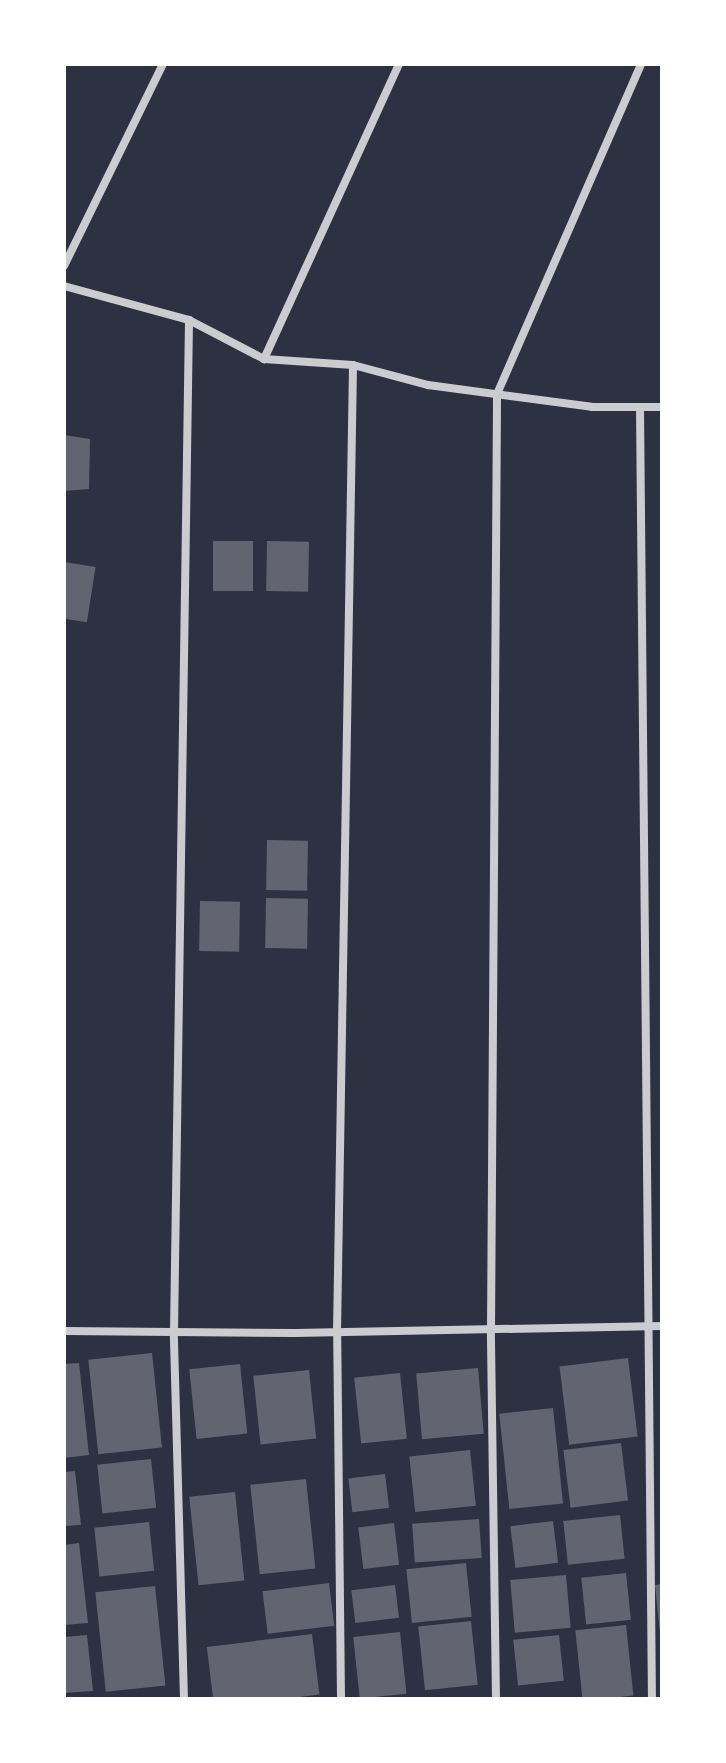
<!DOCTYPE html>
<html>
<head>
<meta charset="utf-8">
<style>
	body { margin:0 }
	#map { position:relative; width:726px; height:1763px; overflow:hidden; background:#2d3142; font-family:"Roboto Condensed",sans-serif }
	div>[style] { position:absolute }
	.building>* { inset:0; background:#626471; transform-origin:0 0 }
	.minor>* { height:8px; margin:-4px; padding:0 4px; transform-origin:4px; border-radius:4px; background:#caccd0 }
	span { translate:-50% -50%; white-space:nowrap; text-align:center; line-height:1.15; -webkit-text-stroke:7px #fff; paint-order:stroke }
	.frame { position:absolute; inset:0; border:66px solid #fff; pointer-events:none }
</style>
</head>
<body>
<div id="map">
	<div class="building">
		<div style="clip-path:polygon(64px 435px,90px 439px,89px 489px,64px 491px)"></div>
		<div style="left:213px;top:541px;width:40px;height:50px"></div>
		<div style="left:267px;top:541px;width:42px;height:50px;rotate:1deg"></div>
		<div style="left:64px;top:562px;width:32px;height:56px;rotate:9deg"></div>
		<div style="left:267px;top:840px;width:41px;height:50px;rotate:1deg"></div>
		<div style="left:266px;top:898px;width:42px;height:50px;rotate:1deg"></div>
		<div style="left:200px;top:901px;width:40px;height:50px;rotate:1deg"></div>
		<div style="left:152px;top:1353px;width:95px;height:64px;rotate:84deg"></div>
		<div style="left:628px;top:1358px;width:79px;height:69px;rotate:83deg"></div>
		<div style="clip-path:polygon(79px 1363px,89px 1455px,64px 1458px,64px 1364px)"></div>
		<div style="left:240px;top:1364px;width:70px;height:51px;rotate:84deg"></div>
		<div style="left:478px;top:1368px;width:66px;height:62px;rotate:85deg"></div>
		<div style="left:309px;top:1370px;width:69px;height:56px;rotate:84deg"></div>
		<div style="left:400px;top:1373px;width:66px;height:46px;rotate:84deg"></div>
		<div style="left:553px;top:1408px;width:96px;height:54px;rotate:84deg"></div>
		<div style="left:621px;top:1443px;width:58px;height:58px;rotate:83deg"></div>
		<div style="left:470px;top:1450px;width:56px;height:61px;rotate:84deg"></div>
		<div style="left:151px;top:1459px;width:49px;height:54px;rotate:84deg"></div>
		<div style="clip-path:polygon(75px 1471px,81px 1525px,64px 1526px,64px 1472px)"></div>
		<div style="left:385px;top:1474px;width:34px;height:37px;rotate:83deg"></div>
		<div style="left:306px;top:1479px;width:90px;height:56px;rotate:84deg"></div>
		<div style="left:235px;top:1492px;width:89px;height:46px;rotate:84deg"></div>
		<div style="left:620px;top:1515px;width:44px;height:57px;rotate:84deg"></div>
		<div style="left:479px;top:1519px;width:39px;height:67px;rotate:86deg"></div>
		<div style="left:553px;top:1521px;width:42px;height:43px;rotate:83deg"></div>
		<div style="left:149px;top:1522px;width:49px;height:55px;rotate:84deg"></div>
		<div style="left:394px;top:1523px;width:42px;height:36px;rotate:83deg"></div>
		<div style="clip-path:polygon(79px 1543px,88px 1623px,64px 1625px,64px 1545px)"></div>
		<div style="left:466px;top:1563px;width:54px;height:60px;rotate:84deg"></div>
		<div style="left:626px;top:1573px;width:47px;height:45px;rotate:84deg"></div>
		<div style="left:566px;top:1575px;width:53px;height:56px;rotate:85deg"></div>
		<div style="left:329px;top:1583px;width:43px;height:67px;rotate:83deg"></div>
		<div style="clip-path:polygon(662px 1584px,662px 1634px,660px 1634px,655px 1585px)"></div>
		<div style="left:395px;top:1585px;width:33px;height:44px;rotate:83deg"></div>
		<div style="left:155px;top:1586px;width:100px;height:60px;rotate:84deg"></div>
		<div style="left:471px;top:1621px;width:64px;height:53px;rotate:84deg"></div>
		<div style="left:626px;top:1625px;width:71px;height:51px;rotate:84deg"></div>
		<div style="left:400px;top:1632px;width:62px;height:47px;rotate:84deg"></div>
		<div style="left:312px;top:1634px;width:61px;height:106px;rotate:83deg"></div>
		<div style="clip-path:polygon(87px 1635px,93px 1691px,64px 1693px,64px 1637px)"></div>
		<div style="left:559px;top:1635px;width:46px;height:46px;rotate:84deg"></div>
	</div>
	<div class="minor">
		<div style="left:64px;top:266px;width:225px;rotate:-63.9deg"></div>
		<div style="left:64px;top:286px;width:130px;rotate:15.2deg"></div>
		<div style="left:189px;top:320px;width:85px;rotate:27.5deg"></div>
		<div style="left:264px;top:359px;width:89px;rotate:3.9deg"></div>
		<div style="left:353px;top:365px;width:78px;rotate:14.9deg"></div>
		<div style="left:428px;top:385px;width:165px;rotate:7.6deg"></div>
		<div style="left:592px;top:407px;width:70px"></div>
		<div style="left:264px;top:359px;width:324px;rotate:-65.4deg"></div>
		<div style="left:640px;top:407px;width:1292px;rotate:89.47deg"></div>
		<div style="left:64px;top:1331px;width:231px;rotate:0.5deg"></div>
		<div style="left:295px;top:1333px;width:367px;rotate:-1.1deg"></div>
		<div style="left:184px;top:1699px;width:367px;rotate:-91.6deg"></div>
		<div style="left:174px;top:1332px;width:1012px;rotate:-89.15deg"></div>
		<div style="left:341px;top:1699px;width:367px;rotate:-90.6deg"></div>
		<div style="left:337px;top:1332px;width:967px;rotate:-89.05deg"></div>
		<div style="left:496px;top:1699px;width:369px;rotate:-90.8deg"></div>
		<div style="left:491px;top:1330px;width:936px;rotate:-89.63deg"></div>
		<div style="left:497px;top:394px;width:360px;rotate:-66.4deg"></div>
	</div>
	<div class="frame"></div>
</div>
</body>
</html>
